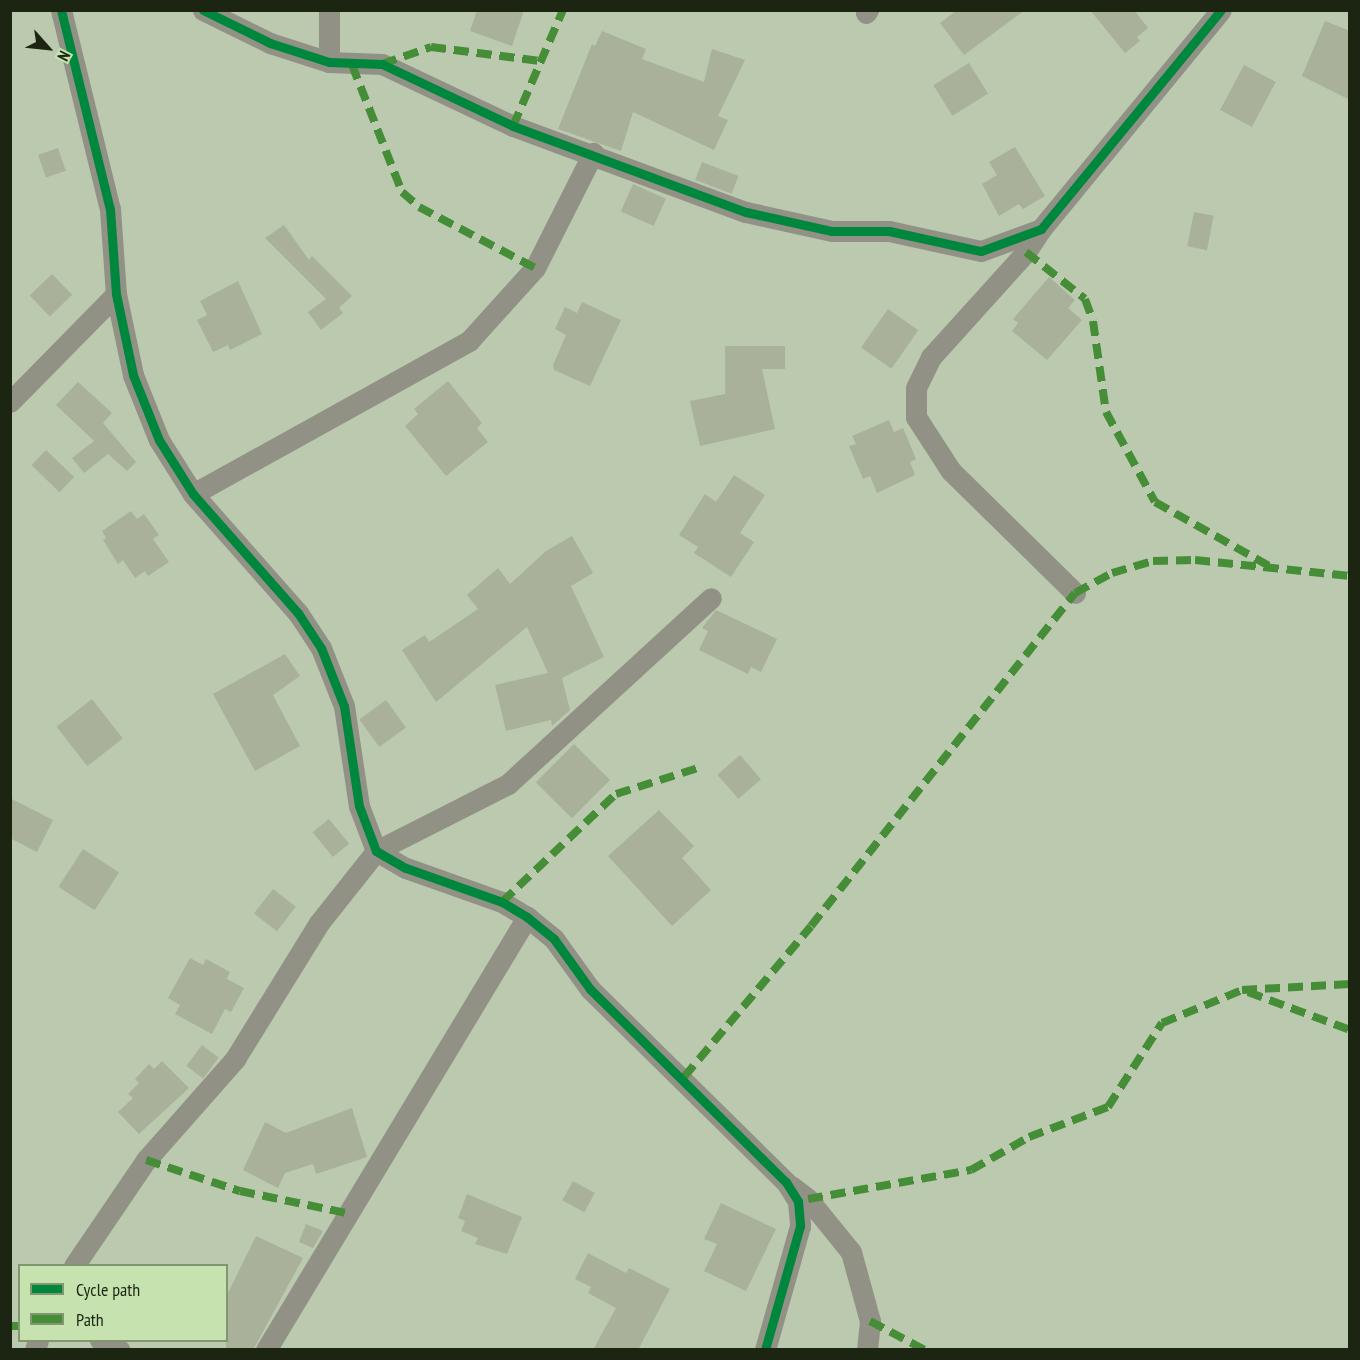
<!DOCTYPE html>
<html>
<head>
<meta charset="utf-8">
<style>
	body { margin:0 }
	#map { position:relative; width:1360px; height:1360px; overflow:hidden; background:#bbc9ae; font-family:"PT Sans Narrow",sans-serif }
	div>[style] { position:absolute }
	.building>* { inset:0; background:#aab19a; transform-origin:0 0 }
	.minor>* { height:21px; margin:-10.5px; padding:0 10.5px; transform-origin:10.5px; border-radius:10.5px; background:#919185 }
	.quiet>* { height:8px; margin-top:-4px; transform-origin:0; background:repeating-linear-gradient(90deg,#468d37 0 15px,transparent 0 23px) }
	.cycleway>* { height:9px; margin:-4.5px; padding:0 4.5px; transform-origin:4.5px; border-radius:4.5px; background:#00873e }
	span { translate:-50% -50%; white-space:nowrap; text-align:center; line-height:1.15; -webkit-text-stroke:5px #c6e2af; paint-order:stroke }
	.frame { position:absolute; inset:0; border:12px solid #1b2512; pointer-events:none }
	.legend { position:absolute; left:18px; top:1264px; width:210px; height:78px; box-sizing:border-box; background:#c6e2af; border:2px solid #829670; margin:0; padding:8px 10px; list-style:none; font-size:18px; color:#1b2512 }
	.legend li { display:flex; align-items:center; gap:12px; height:30px }
	.legend b { width:30px; border:2px solid #829670 }
	.north { position:absolute; left:18px; top:18px; width:60px; height:60px; -webkit-text-stroke:4px #c6e2af; paint-order:stroke; rotate:117deg; font-size:16px; font-weight:700; line-height:24px; text-align:center; color:#1b2512 }
	.north::after { content:''; display:block; margin:auto; width:21px; height:27px; background:#1b2512; clip-path:polygon(50% 0,100% 100%,50% 72%,0 100%) }
</style>
</head>
<body>
<div id="map">
	<div class="building">
		<div style="clip-path:polygon(477px 10px,524px 10px,512px 46px,470px 31px)"></div>
		<div style="clip-path:polygon(957px 10px,1025px 10px,964px 55px,940px 23px)"></div>
		<div style="clip-path:polygon(1090px 10px,1134px 10px,1148px 28px,1137px 37px,1140px 41px,1125px 53px)"></div>
		<div style="clip-path:polygon(1325px 21px,1350px 31px,1350px 100px,1302px 76px)"></div>
		<div style="clip-path:polygon(602px 31px,646px 49px,642px 59px,704px 82px,712px 49px,745px 60px,718px 116px,728px 120px,714px 150px,633px 112px,621px 151px,558px 129px,592px 44px,595px 46px)"></div>
		<div style="left:969px;top:63px;width:36px;height:42px;rotate:58deg"></div>
		<div style="left:1244px;top:65px;width:36px;height:51px;rotate:28deg"></div>
		<div style="clip-path:polygon(1015px 147px,1045px 196px,1023px 209px,1019px 204px,999px 216px,982px 184px,997px 175px,989px 162px)"></div>
		<div style="left:58px;top:148px;width:24px;height:21px;rotate:71deg"></div>
		<div style="left:702px;top:162px;width:39px;height:19px;rotate:21deg"></div>
		<div style="left:633px;top:184px;width:36px;height:30px;rotate:24deg"></div>
		<div style="left:1194px;top:212px;width:20px;height:35px;rotate:11deg"></div>
		<div style="clip-path:polygon(284px 225px,309px 260px,312px 256px,352px 296px,339px 308px,343px 313px,321px 330px,308px 312px,326px 299px,265px 238px)"></div>
		<div style="left:52px;top:274px;width:29px;height:31px;rotate:46deg"></div>
		<div style="clip-path:polygon(1049px 277px,1075px 300px,1068px 308px,1082px 320px,1047px 360px,1012px 331px,1018px 323px,1013px 319px)"></div>
		<div style="clip-path:polygon(238px 281px,262px 334px,230px 350px,228px 345px,213px 352px,197px 320px,207px 315px,200px 301px)"></div>
		<div style="clip-path:polygon(582px 302px,621px 320px,590px 386px,554px 370px,553px 365px,566px 335px,555px 329px,565px 307px,577px 313px)"></div>
		<div style="left:888px;top:309px;width:37px;height:47px;rotate:35deg"></div>
		<div style="clip-path:polygon(725px 346px,785px 346px,785px 369px,762px 369px,775px 429px,700px 446px,690px 401px,725px 394px)"></div>
		<div style="clip-path:polygon(448px 381px,482px 423px,477px 428px,488px 442px,446px 476px,405px 426px,418px 414px,414px 409px)"></div>
		<div style="clip-path:polygon(78px 382px,112px 413px,103px 423px,136px 462px,127px 471px,108px 454px,84px 473px,72px 458px,94px 441px,56px 405px)"></div>
		<div style="clip-path:polygon(889px 420px,894px 432px,903px 428px,916px 459px,910px 462px,915px 475px,877px 493px,870px 476px,863px 479px,849px 446px,856px 444px,852px 436px)"></div>
		<div style="left:46px;top:450px;width:39px;height:21px;rotate:44deg"></div>
		<div style="clip-path:polygon(734px 475px,765px 495px,740px 533px,754px 542px,731px 577px,694px 553px,698px 547px,679px 535px,705px 494px,716px 502px)"></div>
		<div style="clip-path:polygon(131px 511px,137px 519px,144px 514px,159px 535px,153px 539px,169px 562px,148px 576px,145px 571px,135px 578px,123px 560px,118px 564px,103px 540px,106px 538px,102px 531px)"></div>
		<div style="clip-path:polygon(572px 536px,593px 573px,571px 586px,604px 657px,562px 678px,570px 710px,552px 726px,551px 720px,506px 731px,495px 685px,548px 673px,527px 627px,436px 702px,402px 650px,425px 635px,429px 642px,478px 609px,467px 595px,498px 568px,510px 584px,546px 551px)"></div>
		<div style="clip-path:polygon(716px 610px,777px 639px,761px 672px,751px 667px,748px 674px,699px 650px,708px 631px,702px 628px)"></div>
		<div style="clip-path:polygon(285px 654px,300px 676px,273px 695px,300px 746px,255px 771px,213px 694px)"></div>
		<div style="left:92px;top:699px;width:50px;height:45px;rotate:52deg"></div>
		<div style="left:386px;top:700px;width:34px;height:33px;rotate:54deg"></div>
		<div style="left:574px;top:744px;width:51px;height:54px;rotate:45deg"></div>
		<div style="left:740px;top:755px;width:32px;height:30px;rotate:49deg"></div>
		<div style="clip-path:polygon(10px 798px,53px 820px,37px 852px,10px 838px)"></div>
		<div style="clip-path:polygon(659px 810px,694px 846px,682px 858px,711px 890px,672px 926px,608px 856px)"></div>
		<div style="left:329px;top:819px;width:32px;height:21px;rotate:51deg"></div>
		<div style="left:83px;top:849px;width:43px;height:45px;rotate:33deg"></div>
		<div style="left:273px;top:889px;width:29px;height:31px;rotate:38deg"></div>
		<div style="clip-path:polygon(190px 958px,203px 965px,206px 959px,230px 972px,227px 979px,244px 988px,231px 1012px,225px 1009px,212px 1034px,175px 1014px,180px 1005px,168px 998px)"></div>
		<div style="left:202px;top:1045px;width:21px;height:26px;rotate:37deg"></div>
		<div style="clip-path:polygon(162px 1061px,189px 1088px,139px 1134px,118px 1112px,133px 1098px,128px 1094px,139px 1083px,135px 1079px,149px 1064px,154px 1069px)"></div>
		<div style="clip-path:polygon(352px 1108px,367px 1157px,316px 1174px,313px 1164px,285px 1173px,278px 1188px,243px 1170px,265px 1122px,286px 1133px)"></div>
		<div style="left:573px;top:1181px;width:25px;height:22px;rotate:29deg"></div>
		<div style="clip-path:polygon(467px 1194px,522px 1217px,507px 1254px,475px 1244px,478px 1238px,461px 1231px,465px 1221px,458px 1218px)"></div>
		<div style="clip-path:polygon(721px 1203px,776px 1229px,746px 1291px,704px 1271px,717px 1244px,704px 1239px)"></div>
		<div style="clip-path:polygon(306px 1224px,323px 1231px,313px 1248px,299px 1242px)"></div>
		<div style="clip-path:polygon(256px 1236px,303px 1258px,253px 1350px,226px 1350px,226px 1297px)"></div>
		<div style="clip-path:polygon(588px 1253px,626px 1273px,629px 1268px,670px 1289px,638px 1350px,593px 1350px,616px 1308px,588px 1293px,591px 1287px,575px 1279px)"></div>
	</div>
	<div class="minor">
		<div style="left:61px;top:10px;width:205px;rotate:76.2deg"></div>
		<div style="left:110px;top:209px;width:85px;rotate:86deg"></div>
		<div style="left:116px;top:294px;width:83px;rotate:78.1deg"></div>
		<div style="left:133px;top:375px;width:70px;rotate:68.2deg"></div>
		<div style="left:159px;top:440px;width:64px;rotate:57.8deg"></div>
		<div style="left:193px;top:494px;width:159px;rotate:48.6deg"></div>
		<div style="left:298px;top:613px;width:42px;rotate:56.7deg"></div>
		<div style="left:321px;top:648px;width:62px;rotate:68.4deg"></div>
		<div style="left:344px;top:706px;width:101px;rotate:81.5deg"></div>
		<div style="left:359px;top:806px;width:48px;rotate:69.3deg"></div>
		<div style="left:376px;top:851px;width:34px;rotate:30deg"></div>
		<div style="left:406px;top:868px;width:102px;rotate:19.5deg"></div>
		<div style="left:502px;top:902px;width:29px;rotate:31deg"></div>
		<div style="left:527px;top:917px;width:35px;rotate:39deg"></div>
		<div style="left:554px;top:939px;width:62px;rotate:54.2deg"></div>
		<div style="left:590px;top:989px;width:275px;rotate:44.6deg"></div>
		<div style="left:786px;top:1182px;width:22px;rotate:58deg"></div>
		<div style="left:798px;top:1201px;width:25px;rotate:85deg"></div>
		<div style="left:800px;top:1226px;width:129px;rotate:105.8deg"></div>
		<div style="left:203px;top:10px;width:75px;rotate:26.2deg"></div>
		<div style="left:270px;top:43px;width:62px;rotate:17.9deg"></div>
		<div style="left:329px;top:62px;width:53px;rotate:2.2deg"></div>
		<div style="left:382px;top:64px;width:145px;rotate:25.3deg"></div>
		<div style="left:513px;top:126px;width:248px;rotate:20.3deg"></div>
		<div style="left:746px;top:212px;width:88px;rotate:12.5deg"></div>
		<div style="left:832px;top:231px;width:57px"></div>
		<div style="left:889px;top:231px;width:94px;rotate:12.3deg"></div>
		<div style="left:981px;top:251px;width:64px;rotate:-20.1deg"></div>
		<div style="left:1041px;top:229px;width:283px;rotate:-50.6deg"></div>
		<div style="left:329px;top:10px;width:52px;rotate:90deg"></div>
		<div style="left:866px;top:13px;width:4px;rotate:-56deg"></div>
		<div style="left:1041px;top:229px;width:27px;rotate:123deg"></div>
		<div style="left:1026px;top:252px;width:142px;rotate:132.1deg"></div>
		<div style="left:931px;top:357px;width:34px;rotate:116deg"></div>
		<div style="left:916px;top:388px;width:29px;rotate:90deg"></div>
		<div style="left:916px;top:417px;width:64px;rotate:57.1deg"></div>
		<div style="left:951px;top:471px;width:174px;rotate:44.5deg"></div>
		<div style="left:10px;top:402px;width:151px;rotate:-45.5deg"></div>
		<div style="left:193px;top:494px;width:316px;rotate:-29deg"></div>
		<div style="left:469px;top:341px;width:98px;rotate:-47.9deg"></div>
		<div style="left:535px;top:268px;width:129px;rotate:-63.2deg"></div>
		<div style="left:791px;top:1186px;width:21px;rotate:37deg"></div>
		<div style="left:808px;top:1199px;width:68px;rotate:50.9deg"></div>
		<div style="left:851px;top:1252px;width:72px;rotate:74.6deg"></div>
		<div style="left:870px;top:1321px;width:29px;rotate:96deg"></div>
		<div style="left:74px;top:1266px;width:128px;rotate:-55.8deg"></div>
		<div style="left:146px;top:1160px;width:135px;rotate:-48.6deg"></div>
		<div style="left:235px;top:1059px;width:160px;rotate:-58.3deg"></div>
		<div style="left:319px;top:923px;width:92px;rotate:-51.6deg"></div>
		<div style="left:376px;top:851px;width:148px;rotate:-26.9deg"></div>
		<div style="left:508px;top:784px;width:275px;rotate:-42.5deg"></div>
		<div style="left:100px;top:1340px;width:22px;rotate:27deg"></div>
		<div style="left:35px;top:1350px;width:10px;rotate:-73deg"></div>
		<div style="left:266px;top:1350px;width:506px;rotate:-58.92deg"></div>
	</div>
	<div class="quiet">
		<div style="left:382px;top:64px;width:52px;rotate:-19.1deg"></div>
		<div style="left:431px;top:47px;width:110px;rotate:7.3deg"></div>
		<div style="left:352px;top:65px;width:136px;rotate:68.5deg"></div>
		<div style="left:402px;top:192px;width:23px;rotate:41deg"></div>
		<div style="left:419px;top:207px;width:131px;rotate:27.7deg"></div>
		<div style="left:513px;top:126px;width:126px;rotate:-66.7deg"></div>
		<div style="left:1026px;top:252px;width:75px;rotate:38.5deg"></div>
		<div style="left:1085px;top:299px;width:23px;rotate:70deg"></div>
		<div style="left:1093px;top:321px;width:92px;rotate:81.9deg"></div>
		<div style="left:1106px;top:412px;width:102px;rotate:61.4deg"></div>
		<div style="left:1155px;top:502px;width:133px;rotate:29.3deg"></div>
		<div style="left:502px;top:902px;width:157px;rotate:-43.5deg"></div>
		<div style="left:616px;top:794px;width:86px;rotate:-17.6deg"></div>
		<div style="left:1248px;top:992px;width:109px;rotate:20.4deg"></div>
		<div style="left:684px;top:1077px;width:197px;rotate:-49.9deg"></div>
		<div style="left:811px;top:926px;width:425px;rotate:-51.6deg"></div>
		<div style="left:1075px;top:593px;width:42px;rotate:-28.4deg"></div>
		<div style="left:1112px;top:573px;width:43px;rotate:-16.3deg"></div>
		<div style="left:1153px;top:561px;width:42px;rotate:-1.4deg"></div>
		<div style="left:1195px;top:560px;width:156px;rotate:5.9deg"></div>
		<div style="left:146px;top:1160px;width:99px;rotate:18.3deg"></div>
		<div style="left:240px;top:1191px;width:108px;rotate:11.7deg"></div>
		<div style="left:808px;top:1199px;width:166px;rotate:-10.1deg"></div>
		<div style="left:971px;top:1170px;width:67px;rotate:-29.6deg"></div>
		<div style="left:1029px;top:1137px;width:85px;rotate:-20.8deg"></div>
		<div style="left:1108px;top:1107px;width:100px;rotate:-57.3deg"></div>
		<div style="left:1162px;top:1023px;width:87px;rotate:-22.4deg"></div>
		<div style="left:1242px;top:990px;width:108px;rotate:-3.2deg"></div>
		<div style="left:870px;top:1321px;width:62px;rotate:27.8deg"></div>
		<div style="left:10px;top:1326px;width:10px"></div>
	</div>
	<div class="cycleway">
		<div style="left:61px;top:10px;width:205px;rotate:76.2deg"></div>
		<div style="left:110px;top:209px;width:85px;rotate:86deg"></div>
		<div style="left:116px;top:294px;width:83px;rotate:78.1deg"></div>
		<div style="left:133px;top:375px;width:70px;rotate:68.2deg"></div>
		<div style="left:159px;top:440px;width:64px;rotate:57.8deg"></div>
		<div style="left:193px;top:494px;width:159px;rotate:48.6deg"></div>
		<div style="left:298px;top:613px;width:42px;rotate:56.7deg"></div>
		<div style="left:321px;top:648px;width:62px;rotate:68.4deg"></div>
		<div style="left:344px;top:706px;width:101px;rotate:81.5deg"></div>
		<div style="left:359px;top:806px;width:48px;rotate:69.3deg"></div>
		<div style="left:376px;top:851px;width:34px;rotate:30deg"></div>
		<div style="left:406px;top:868px;width:102px;rotate:19.5deg"></div>
		<div style="left:502px;top:902px;width:29px;rotate:31deg"></div>
		<div style="left:527px;top:917px;width:35px;rotate:39deg"></div>
		<div style="left:554px;top:939px;width:62px;rotate:54.2deg"></div>
		<div style="left:590px;top:989px;width:275px;rotate:44.6deg"></div>
		<div style="left:786px;top:1182px;width:22px;rotate:58deg"></div>
		<div style="left:798px;top:1201px;width:25px;rotate:85deg"></div>
		<div style="left:800px;top:1226px;width:129px;rotate:105.8deg"></div>
		<div style="left:203px;top:10px;width:75px;rotate:26.2deg"></div>
		<div style="left:270px;top:43px;width:62px;rotate:17.9deg"></div>
		<div style="left:329px;top:62px;width:53px;rotate:2.2deg"></div>
		<div style="left:382px;top:64px;width:145px;rotate:25.3deg"></div>
		<div style="left:513px;top:126px;width:248px;rotate:20.3deg"></div>
		<div style="left:746px;top:212px;width:88px;rotate:12.5deg"></div>
		<div style="left:832px;top:231px;width:57px"></div>
		<div style="left:889px;top:231px;width:94px;rotate:12.3deg"></div>
		<div style="left:981px;top:251px;width:64px;rotate:-20.1deg"></div>
		<div style="left:1041px;top:229px;width:283px;rotate:-50.6deg"></div>
	</div>
	<div class="frame"></div>
	<ul class="legend">
	<li><b style="height:8px;background:#00873e"></b>Cycle path</li>
	<li><b style="height:8px;background:#468d37"></b>Path</li>
	</ul>
	<div class="north">N</div>
</div>
</body>
</html>
